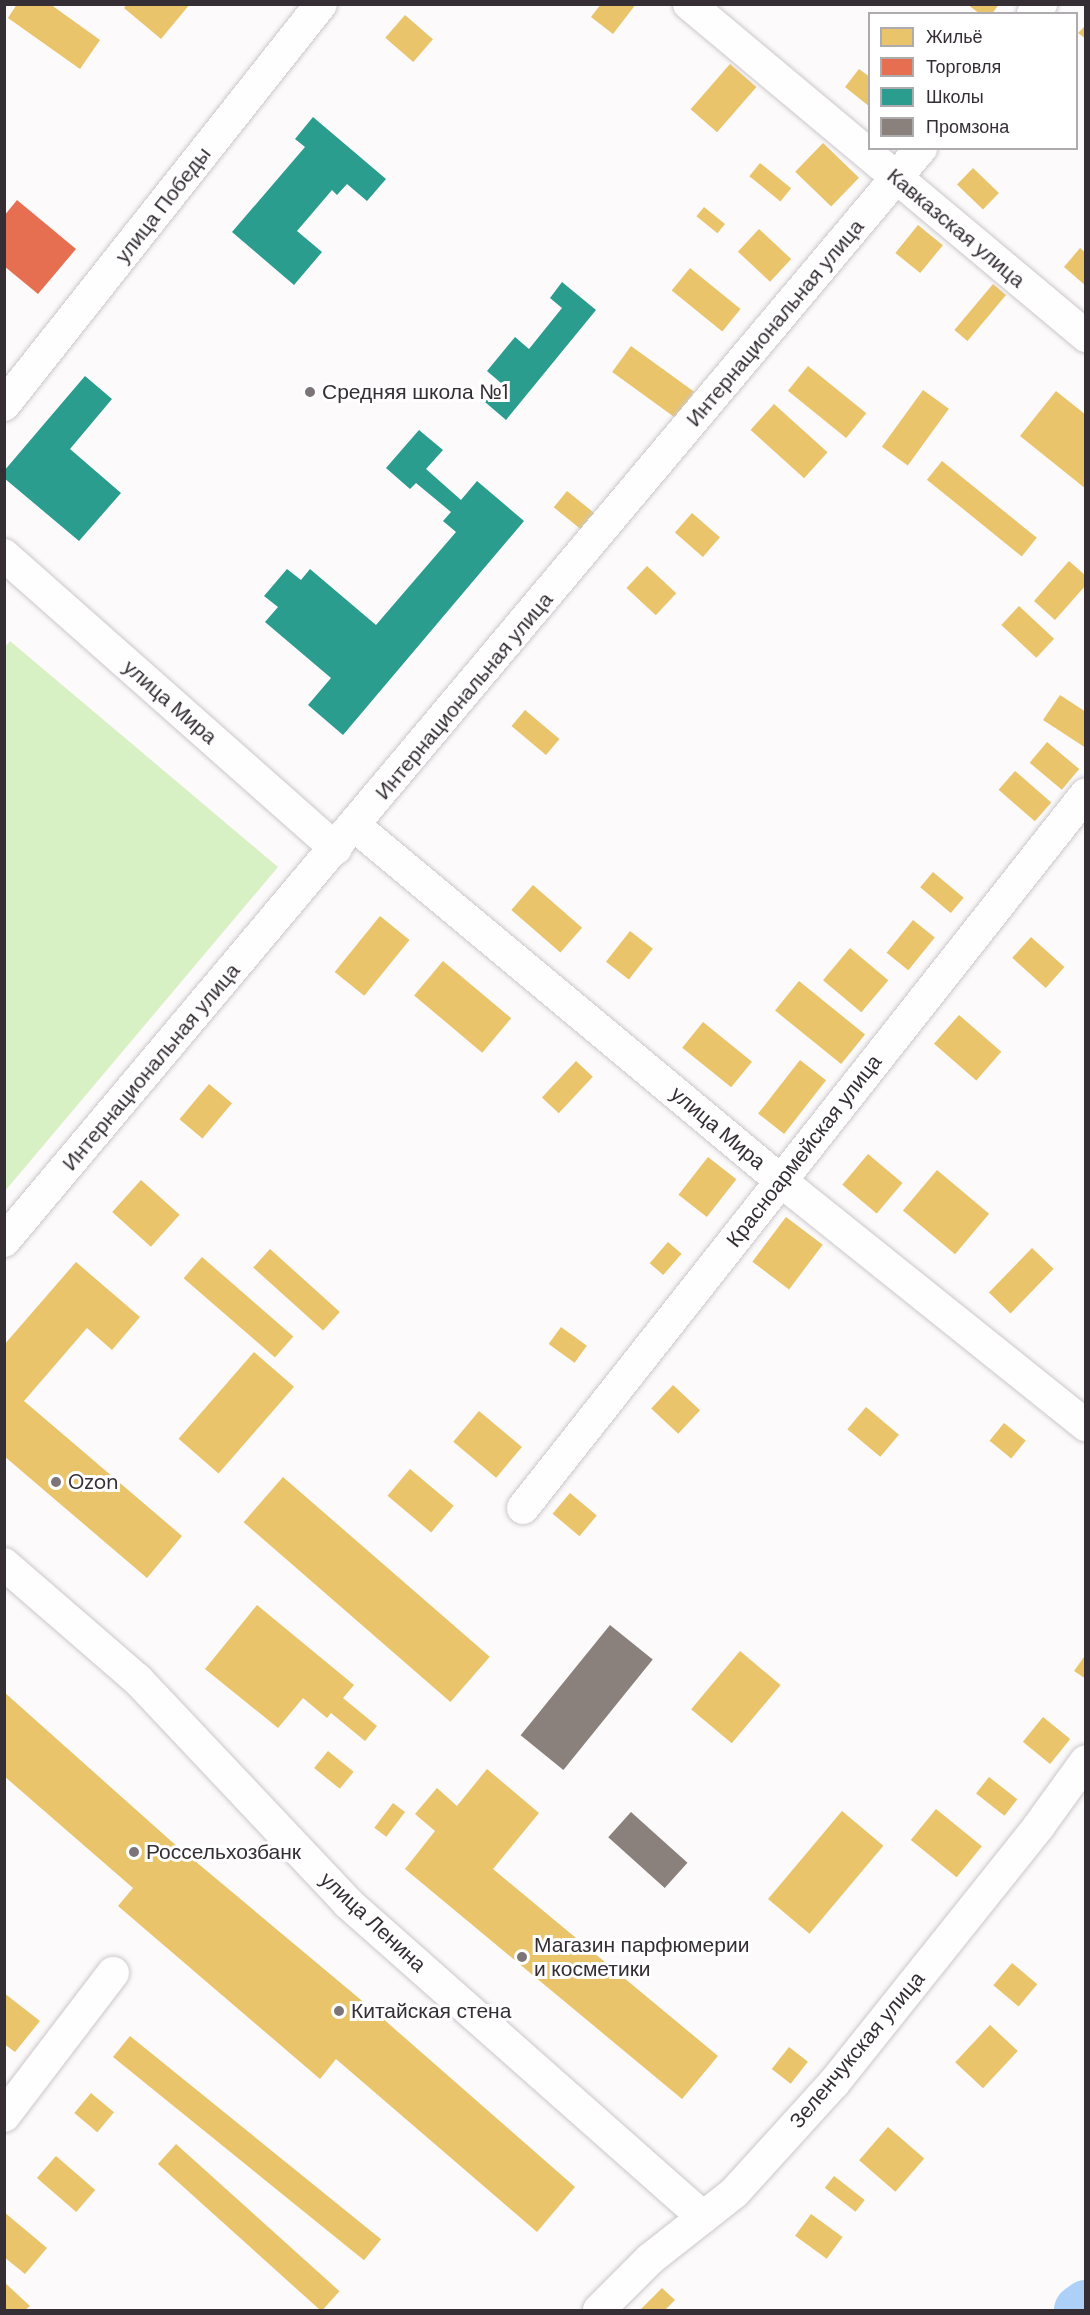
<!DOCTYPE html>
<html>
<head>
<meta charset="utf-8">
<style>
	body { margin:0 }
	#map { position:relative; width:1090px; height:2315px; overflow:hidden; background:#fcfafb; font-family:"DM Sans",sans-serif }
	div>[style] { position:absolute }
	.green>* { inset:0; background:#d8f1c4 }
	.homes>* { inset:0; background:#e9c46a; transform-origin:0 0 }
	.shops>* { inset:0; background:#e76f51 }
	.schools>* { inset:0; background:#2a9d8f }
	.industry>* { inset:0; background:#8a817c; transform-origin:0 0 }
	.river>* { height:50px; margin:-25px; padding:0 25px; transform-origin:25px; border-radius:25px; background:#acd0f7 }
	.roads { filter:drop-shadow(0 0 2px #ccc7cb) drop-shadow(0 0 2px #ccc7cb) }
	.minor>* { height:32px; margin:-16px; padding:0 16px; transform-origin:16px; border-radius:16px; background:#fffefe }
	.dots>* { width:16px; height:16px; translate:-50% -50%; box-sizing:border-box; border:3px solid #fff; border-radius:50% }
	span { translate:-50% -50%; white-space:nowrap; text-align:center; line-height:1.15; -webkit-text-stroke:6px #fff; paint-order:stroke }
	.street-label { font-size:21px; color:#352e35 }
	.poi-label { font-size:21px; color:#352e35 }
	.left { translate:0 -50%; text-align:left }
	.frame { position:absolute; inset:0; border:6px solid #352e35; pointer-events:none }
	.legend { position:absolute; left:868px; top:12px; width:210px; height:138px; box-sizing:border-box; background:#fff; border:2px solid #aeabae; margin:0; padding:8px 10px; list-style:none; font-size:18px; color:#352e35 }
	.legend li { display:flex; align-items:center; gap:12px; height:30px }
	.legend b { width:30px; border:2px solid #aeabae }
</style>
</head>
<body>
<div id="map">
	<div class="green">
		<div style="clip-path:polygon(10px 641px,278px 867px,5px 1191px,4px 648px)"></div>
	</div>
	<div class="homes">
		<div style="clip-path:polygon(17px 4px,50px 4px,100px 40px,80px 69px,8px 18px)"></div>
		<div style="clip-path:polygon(127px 4px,190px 4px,161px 39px,124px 8px)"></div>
		<div style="clip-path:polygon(601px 4px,636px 4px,613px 34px,591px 17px)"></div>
		<div style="clip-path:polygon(967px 4px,999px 4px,992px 14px,980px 14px)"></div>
		<div style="left:405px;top:15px;width:37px;height:30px;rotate:41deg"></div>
		<div style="clip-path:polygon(1086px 25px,1086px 39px,1078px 33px)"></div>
		<div style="left:730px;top:64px;width:35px;height:60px;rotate:41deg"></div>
		<div style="clip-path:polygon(859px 69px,870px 77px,870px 107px,845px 87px)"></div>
		<div style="left:823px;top:143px;width:50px;height:40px;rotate:44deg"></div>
		<div style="left:760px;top:163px;width:40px;height:17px;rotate:39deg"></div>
		<div style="left:973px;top:168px;width:36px;height:23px;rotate:44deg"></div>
		<div style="left:704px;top:207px;width:27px;height:12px;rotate:39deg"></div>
		<div style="left:918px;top:225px;width:32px;height:36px;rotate:39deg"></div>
		<div style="left:759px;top:229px;width:44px;height:31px;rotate:43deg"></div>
		<div style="clip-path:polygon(1080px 248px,1086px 253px,1086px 286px,1064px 267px)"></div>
		<div style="left:690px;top:268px;width:65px;height:29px;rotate:39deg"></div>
		<div style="left:993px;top:284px;width:17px;height:60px;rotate:40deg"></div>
		<div style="left:631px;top:346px;width:78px;height:32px;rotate:36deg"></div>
		<div style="left:808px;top:366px;width:75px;height:32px;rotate:39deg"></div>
		<div style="left:923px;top:390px;width:32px;height:70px;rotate:36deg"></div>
		<div style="clip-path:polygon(1056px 391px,1086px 415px,1086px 489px,1020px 436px)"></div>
		<div style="left:774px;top:404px;width:72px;height:35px;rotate:42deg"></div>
		<div style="left:942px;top:461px;width:122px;height:24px;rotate:39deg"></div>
		<div style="left:567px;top:491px;width:38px;height:21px;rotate:39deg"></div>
		<div style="left:692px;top:513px;width:37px;height:26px;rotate:41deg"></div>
		<div style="clip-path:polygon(1069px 561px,1086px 576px,1086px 585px,1055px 620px,1034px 601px)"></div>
		<div style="left:647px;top:566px;width:40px;height:30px;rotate:43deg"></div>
		<div style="left:1019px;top:606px;width:48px;height:26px;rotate:43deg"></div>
		<div style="clip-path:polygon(1060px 695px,1086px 712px,1086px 748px,1043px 720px)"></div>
		<div style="left:525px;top:710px;width:45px;height:21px;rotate:40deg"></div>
		<div style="left:1047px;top:742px;width:42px;height:27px;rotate:40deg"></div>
		<div style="left:1015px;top:771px;width:48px;height:25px;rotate:41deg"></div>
		<div style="left:933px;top:872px;width:40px;height:20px;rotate:40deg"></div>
		<div style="left:533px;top:885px;width:65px;height:33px;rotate:41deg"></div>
		<div style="left:380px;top:916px;width:38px;height:72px;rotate:39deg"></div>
		<div style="left:913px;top:920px;width:28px;height:42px;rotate:39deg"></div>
		<div style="left:630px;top:931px;width:29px;height:39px;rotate:38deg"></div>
		<div style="left:1031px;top:937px;width:45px;height:28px;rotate:42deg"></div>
		<div style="left:850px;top:948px;width:50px;height:42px;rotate:40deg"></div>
		<div style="left:443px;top:961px;width:89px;height:45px;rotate:40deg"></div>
		<div style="left:799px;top:981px;width:85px;height:38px;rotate:39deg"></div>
		<div style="left:959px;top:1015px;width:56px;height:38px;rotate:41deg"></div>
		<div style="left:703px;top:1022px;width:63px;height:33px;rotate:39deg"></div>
		<div style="left:800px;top:1060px;width:33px;height:68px;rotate:38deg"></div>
		<div style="left:576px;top:1061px;width:23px;height:50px;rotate:43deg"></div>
		<div style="left:209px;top:1084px;width:30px;height:46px;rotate:40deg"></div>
		<div style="left:868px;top:1154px;width:45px;height:40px;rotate:40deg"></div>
		<div style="left:708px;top:1157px;width:36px;height:48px;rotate:38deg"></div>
		<div style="left:937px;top:1170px;width:68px;height:53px;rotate:40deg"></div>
		<div style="left:141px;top:1180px;width:52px;height:43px;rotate:42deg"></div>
		<div style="left:786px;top:1217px;width:46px;height:56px;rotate:37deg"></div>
		<div style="left:668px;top:1242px;width:18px;height:28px;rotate:41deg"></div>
		<div style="left:1032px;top:1248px;width:30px;height:62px;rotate:44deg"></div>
		<div style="left:270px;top:1249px;width:94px;height:25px;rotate:42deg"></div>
		<div style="left:202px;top:1257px;width:121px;height:28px;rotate:41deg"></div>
		<div style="clip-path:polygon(76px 1262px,140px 1317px,112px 1350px,87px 1328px,24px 1401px,182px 1536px,147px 1578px,4px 1456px,4px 1345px)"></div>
		<div style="left:561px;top:1327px;width:32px;height:21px;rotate:36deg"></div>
		<div style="left:254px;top:1352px;width:53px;height:115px;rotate:41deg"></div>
		<div style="left:673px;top:1385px;width:37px;height:32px;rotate:43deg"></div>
		<div style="left:866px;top:1407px;width:43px;height:29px;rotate:40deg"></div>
		<div style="left:479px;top:1411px;width:56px;height:40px;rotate:40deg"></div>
		<div style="left:1004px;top:1423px;width:28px;height:23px;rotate:39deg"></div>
		<div style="left:410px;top:1469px;width:57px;height:35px;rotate:40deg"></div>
		<div style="left:283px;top:1477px;width:274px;height:60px;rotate:41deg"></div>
		<div style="left:570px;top:1493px;width:35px;height:27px;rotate:40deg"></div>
		<div style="clip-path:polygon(257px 1605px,354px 1685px,343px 1698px,377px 1726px,365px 1741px,331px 1713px,327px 1718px,303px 1698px,278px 1728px,205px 1669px)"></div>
		<div style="left:740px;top:1651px;width:53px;height:76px;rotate:40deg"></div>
		<div style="clip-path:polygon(1084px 1657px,1086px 1658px,1086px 1679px,1074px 1671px)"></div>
		<div style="clip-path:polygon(4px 1692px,171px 1841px,373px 2010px,575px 2187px,537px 2232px,336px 2059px,320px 2079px,118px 1906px,133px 1888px,4px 1776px)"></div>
		<div style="left:1043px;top:1717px;width:35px;height:32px;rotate:39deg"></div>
		<div style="left:328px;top:1751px;width:33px;height:22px;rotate:39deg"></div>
		<div style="clip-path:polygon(487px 1769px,539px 1813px,493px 1869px,718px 2056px,682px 2099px,405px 1869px,435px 1831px,415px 1814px,437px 1788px,457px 1806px)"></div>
		<div style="left:989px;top:1777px;width:36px;height:21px;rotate:38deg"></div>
		<div style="left:393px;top:1803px;width:15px;height:31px;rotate:37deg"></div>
		<div style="left:936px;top:1809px;width:59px;height:40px;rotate:39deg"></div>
		<div style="left:842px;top:1811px;width:54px;height:115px;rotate:40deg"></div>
		<div style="left:1012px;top:1963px;width:33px;height:29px;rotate:40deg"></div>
		<div style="clip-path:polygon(4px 1993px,40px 2021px,15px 2052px,4px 2044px)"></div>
		<div style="left:990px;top:2025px;width:38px;height:51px;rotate:43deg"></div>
		<div style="left:130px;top:2036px;width:323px;height:27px;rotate:39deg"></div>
		<div style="left:789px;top:2047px;width:24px;height:28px;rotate:38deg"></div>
		<div style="left:91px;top:2093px;width:30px;height:26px;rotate:40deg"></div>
		<div style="left:888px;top:2127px;width:48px;height:44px;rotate:41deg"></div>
		<div style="left:176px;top:2144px;width:220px;height:27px;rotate:42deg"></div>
		<div style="left:56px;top:2156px;width:52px;height:29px;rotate:41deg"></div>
		<div style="left:834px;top:2176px;width:39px;height:15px;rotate:38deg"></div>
		<div style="clip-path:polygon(4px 2212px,47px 2248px,25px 2274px,4px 2257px)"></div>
		<div style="left:811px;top:2214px;width:39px;height:27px;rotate:36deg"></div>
		<div style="clip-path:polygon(4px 2282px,30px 2306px,25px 2310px,4px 2310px)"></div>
		<div style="clip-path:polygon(662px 2288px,675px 2300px,665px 2310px,640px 2310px)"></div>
	</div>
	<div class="shops">
		<div style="clip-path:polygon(17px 200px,76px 249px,38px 294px,4px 266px,4px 216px)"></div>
	</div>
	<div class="schools">
		<div style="clip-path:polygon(313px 117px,386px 179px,367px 201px,347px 184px,337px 195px,332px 190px,297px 231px,322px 252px,294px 285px,232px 232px,305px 147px,295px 139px)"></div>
		<div style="clip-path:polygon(562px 282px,596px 310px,506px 420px,485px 402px,501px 383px,487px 371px,515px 337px,529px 349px,562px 308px,550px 298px)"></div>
		<div style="clip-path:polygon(85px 376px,112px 399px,70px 449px,121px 493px,79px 541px,4px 478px,4px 471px)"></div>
		<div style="clip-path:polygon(419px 430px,443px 450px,426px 469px,461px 500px,477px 481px,524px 521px,343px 735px,308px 705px,331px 678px,265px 622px,278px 607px,264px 596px,287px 569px,301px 580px,310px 569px,376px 625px,456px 532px,443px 521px,451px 512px,416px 483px,410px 489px,386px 468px)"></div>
	</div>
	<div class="industry">
		<div style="left:610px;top:1625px;width:55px;height:142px;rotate:39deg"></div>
		<div style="left:631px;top:1812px;width:76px;height:34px;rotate:42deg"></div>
	</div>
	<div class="river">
		<div style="left:1079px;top:2310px;width:9px;rotate:-36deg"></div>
	</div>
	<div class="roads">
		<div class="minor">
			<div style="left:689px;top:4px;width:518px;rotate:39.9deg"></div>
			<div style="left:1033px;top:14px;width:13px;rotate:-51deg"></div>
			<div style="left:4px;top:405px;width:511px;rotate:-51.67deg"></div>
			<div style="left:4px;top:555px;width:443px;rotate:41.5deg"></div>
			<div style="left:355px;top:826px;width:555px;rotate:39.81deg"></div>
			<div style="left:781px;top:1181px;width:391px;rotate:38.7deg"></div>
			<div style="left:4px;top:1241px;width:1427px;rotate:-50deg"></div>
			<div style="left:523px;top:1508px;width:909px;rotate:-51.74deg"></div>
			<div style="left:4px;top:1564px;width:177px;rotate:40.9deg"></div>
			<div style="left:138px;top:1680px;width:306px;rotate:46.7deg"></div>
			<div style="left:348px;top:1903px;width:474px;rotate:41.5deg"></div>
			<div style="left:4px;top:2116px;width:180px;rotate:-52.7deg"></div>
			<div style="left:599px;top:2310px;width:72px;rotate:-45deg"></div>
			<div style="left:650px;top:2259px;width:108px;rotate:-38.2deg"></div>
			<div style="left:735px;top:2192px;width:147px;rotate:-47.8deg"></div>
			<div style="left:834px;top:2083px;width:329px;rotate:-51.4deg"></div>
			<div style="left:1039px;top:1826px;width:80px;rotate:-54.1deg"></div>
		</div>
	</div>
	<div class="dots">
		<div style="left:310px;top:392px;background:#7b757a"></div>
		<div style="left:56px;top:1482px;background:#7b757a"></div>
		<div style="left:134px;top:1852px;background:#7b757a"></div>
		<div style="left:522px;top:1957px;background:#7b757a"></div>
		<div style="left:339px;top:2011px;background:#7b757a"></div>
	</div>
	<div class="street-label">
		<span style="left:163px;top:205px;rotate:-52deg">улица Победы</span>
		<span style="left:956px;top:228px;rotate:40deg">Кавказская улица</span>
		<span style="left:775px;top:323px;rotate:-50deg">Интернациональная улица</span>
		<span style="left:464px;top:696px;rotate:-50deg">Интернациональная улица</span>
		<span style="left:170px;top:702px;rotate:41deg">улица Мира</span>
		<span style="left:151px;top:1067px;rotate:-50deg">Интернациональная улица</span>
		<span style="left:718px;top:1128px;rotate:40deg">улица Мира</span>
		<span style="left:804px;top:1151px;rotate:-52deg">Красноармейская улица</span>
		<span style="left:373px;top:1922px;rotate:43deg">улица Ленина</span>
		<span style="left:857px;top:2050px;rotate:-50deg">Зеленчукская улица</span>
	</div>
	<div class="poi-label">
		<span class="left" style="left:322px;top:392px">Средняя школа №1</span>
		<span class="left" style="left:68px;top:1482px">Ozon</span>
		<span class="left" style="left:146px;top:1852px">Россельхозбанк</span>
		<span class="left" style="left:534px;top:1957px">Магазин парфюмерии<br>и косметики</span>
		<span class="left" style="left:351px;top:2011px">Китайская стена</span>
	</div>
	<div class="frame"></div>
	<ul class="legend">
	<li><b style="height:16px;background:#e9c46a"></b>Жильё</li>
	<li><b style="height:16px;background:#e76f51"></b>Торговля</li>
	<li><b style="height:16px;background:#2a9d8f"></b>Школы</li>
	<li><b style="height:16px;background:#8a817c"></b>Промзона</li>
	</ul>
</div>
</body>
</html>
